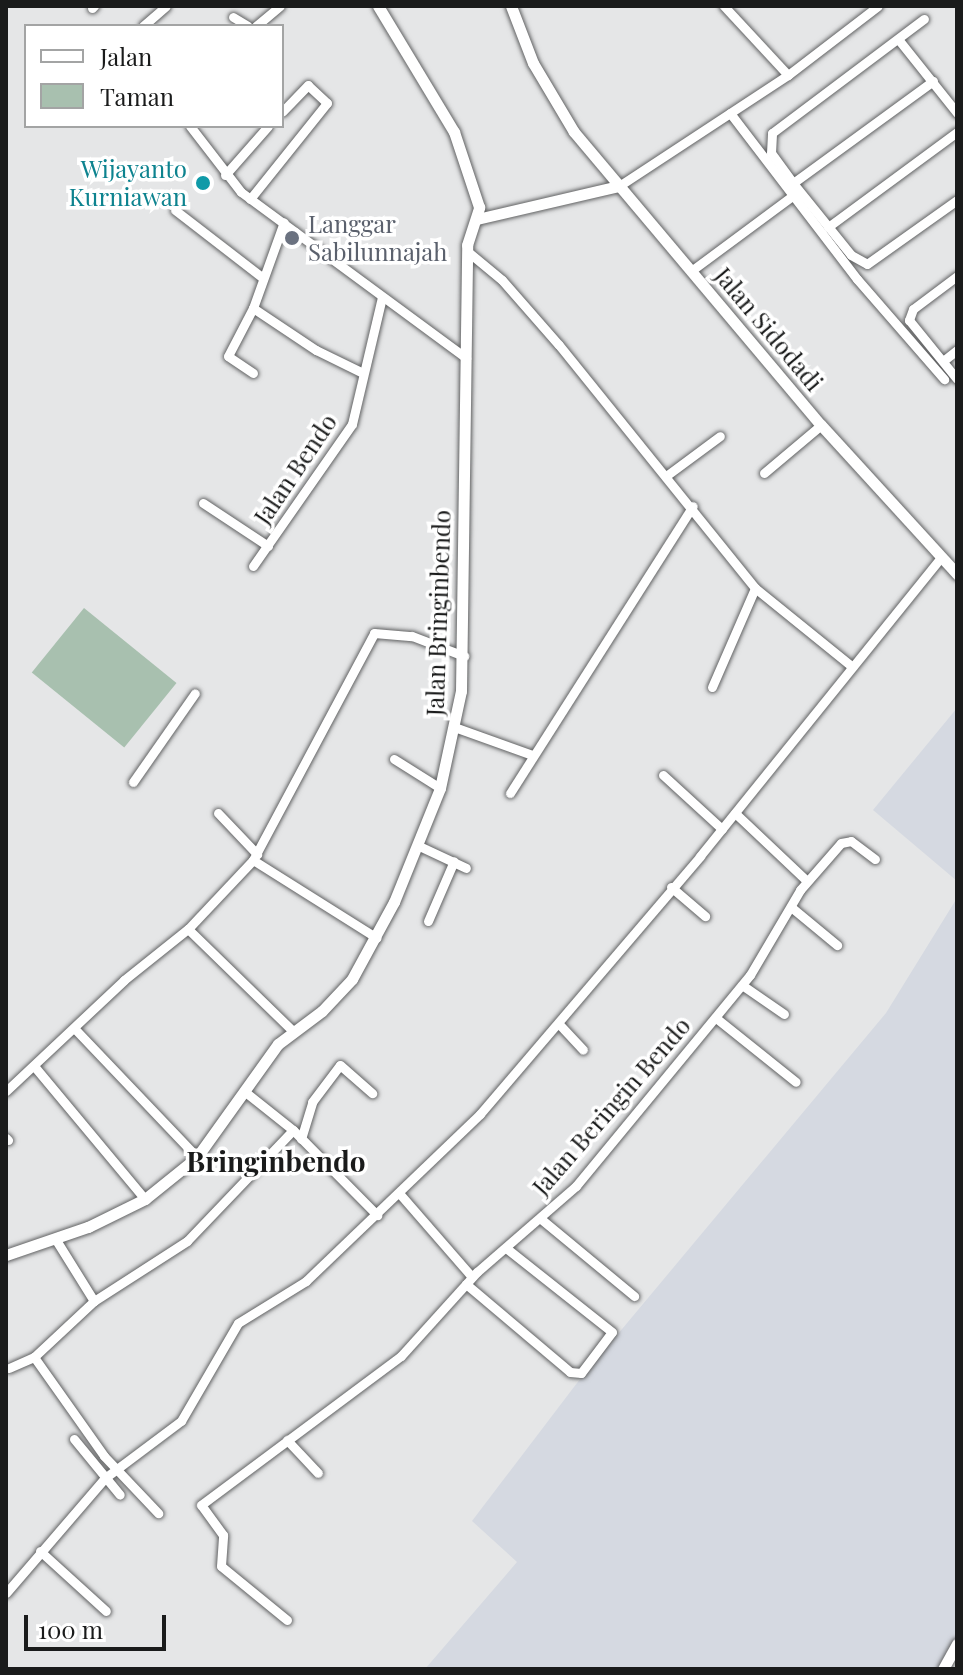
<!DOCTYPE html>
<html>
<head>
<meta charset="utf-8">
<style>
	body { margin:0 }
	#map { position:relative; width:963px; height:1675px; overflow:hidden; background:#e5e6e7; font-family:"Playfair Display",serif }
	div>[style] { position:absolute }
	.built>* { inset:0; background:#d5d9e1 }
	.green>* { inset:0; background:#a8c0af; transform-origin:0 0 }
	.roads { filter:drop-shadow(0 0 2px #616263) drop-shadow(0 0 2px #616263) }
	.minor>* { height:9px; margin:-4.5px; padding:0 4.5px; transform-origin:4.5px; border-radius:4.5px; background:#fff }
	.tertiary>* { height:11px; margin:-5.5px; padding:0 5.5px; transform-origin:5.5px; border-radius:5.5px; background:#fff }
	.dots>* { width:22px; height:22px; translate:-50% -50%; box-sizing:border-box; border:4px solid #fff; border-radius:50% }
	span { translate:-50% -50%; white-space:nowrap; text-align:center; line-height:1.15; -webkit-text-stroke:7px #fff; paint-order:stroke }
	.culture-label { font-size:24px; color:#0d838f }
	.right { translate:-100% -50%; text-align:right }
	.worship-label { font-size:24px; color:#5b616d }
	.left { translate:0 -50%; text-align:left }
	.street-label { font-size:24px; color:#1a1b1b }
	.quarter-label { font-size:28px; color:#1a1b1b; font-weight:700 }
	.frame { position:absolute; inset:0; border:8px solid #1a1b1b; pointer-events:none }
	.legend { position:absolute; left:24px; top:24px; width:260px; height:104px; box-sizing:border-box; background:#fff; border:2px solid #a3a4a4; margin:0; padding:10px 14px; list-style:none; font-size:24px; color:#1a1b1b }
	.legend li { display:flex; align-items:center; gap:16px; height:40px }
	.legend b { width:40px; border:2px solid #a3a4a4 }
	.scale { position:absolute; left:24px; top:1615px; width:142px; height:36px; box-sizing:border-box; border:4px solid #1a1b1b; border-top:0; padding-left:10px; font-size:24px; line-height:28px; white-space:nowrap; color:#1a1b1b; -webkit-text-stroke:6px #fff; paint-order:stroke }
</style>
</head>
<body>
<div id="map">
	<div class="built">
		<div style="clip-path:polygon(957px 708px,957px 881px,873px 810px)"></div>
		<div style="clip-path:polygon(957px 898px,957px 1640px,943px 1669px,425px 1669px,517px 1562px,472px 1521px,577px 1383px,886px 1013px)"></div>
	</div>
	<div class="green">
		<div style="left:84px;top:608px;width:119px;height:83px;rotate:39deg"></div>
	</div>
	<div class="roads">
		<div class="minor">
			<div style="left:724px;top:6px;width:94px;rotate:47.2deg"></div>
			<div style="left:92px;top:8px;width:3px;rotate:-45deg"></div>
			<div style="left:233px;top:17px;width:17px;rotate:31deg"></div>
			<div style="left:143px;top:26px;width:30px;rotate:-41deg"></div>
			<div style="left:256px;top:26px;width:31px;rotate:-40deg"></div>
			<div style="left:898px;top:39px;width:95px;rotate:51.4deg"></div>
			<div style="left:933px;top:81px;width:173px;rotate:143.9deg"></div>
			<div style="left:793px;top:183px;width:92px;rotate:51.1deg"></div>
			<div style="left:851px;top:255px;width:18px;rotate:29deg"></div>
			<div style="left:867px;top:264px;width:110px;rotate:-35.4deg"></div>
			<div style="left:730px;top:113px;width:209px;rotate:52.6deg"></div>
			<div style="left:857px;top:279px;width:133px;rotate:49deg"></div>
			<div style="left:190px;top:126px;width:83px;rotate:52.3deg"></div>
			<div style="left:241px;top:192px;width:280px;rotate:36.4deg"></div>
			<div style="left:225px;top:175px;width:65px;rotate:-48.7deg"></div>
			<div style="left:793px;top:183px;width:37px;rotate:-126deg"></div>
			<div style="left:771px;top:153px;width:20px;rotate:-87deg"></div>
			<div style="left:772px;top:133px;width:190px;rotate:-36.9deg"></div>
			<div style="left:619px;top:186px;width:202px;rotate:-33.3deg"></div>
			<div style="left:788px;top:75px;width:113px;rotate:-37.5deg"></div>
			<div style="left:250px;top:199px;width:123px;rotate:-51.3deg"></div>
			<div style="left:327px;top:103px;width:26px;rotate:-137deg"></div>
			<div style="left:308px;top:85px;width:37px;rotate:134deg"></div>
			<div style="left:175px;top:210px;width:111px;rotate:37.7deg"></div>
			<div style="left:828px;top:227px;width:160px;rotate:-36.4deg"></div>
			<div style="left:467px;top:251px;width:45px;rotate:39.6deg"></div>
			<div style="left:502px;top:280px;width:86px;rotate:48.8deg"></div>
			<div style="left:559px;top:345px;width:312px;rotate:51.1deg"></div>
			<div style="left:755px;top:588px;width:122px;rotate:39deg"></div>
			<div style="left:691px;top:271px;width:124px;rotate:-36.5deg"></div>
			<div style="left:957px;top:276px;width:55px;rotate:143.1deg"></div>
			<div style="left:913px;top:309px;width:12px;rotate:110deg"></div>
			<div style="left:909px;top:320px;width:76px;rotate:50.9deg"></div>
			<div style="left:253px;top:308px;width:76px;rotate:33.7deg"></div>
			<div style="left:316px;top:350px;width:52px;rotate:26.1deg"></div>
			<div style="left:943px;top:361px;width:18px;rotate:-38deg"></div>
			<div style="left:253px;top:373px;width:30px;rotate:-146deg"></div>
			<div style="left:228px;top:356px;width:54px;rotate:-62.5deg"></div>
			<div style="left:253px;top:308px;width:91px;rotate:-70.2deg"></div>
			<div style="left:764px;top:473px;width:75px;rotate:-40.1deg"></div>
			<div style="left:666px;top:476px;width:67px;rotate:-36.5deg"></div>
			<div style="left:203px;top:503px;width:78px;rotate:33.5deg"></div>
			<div style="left:253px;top:566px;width:173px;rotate:-55.1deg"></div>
			<div style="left:352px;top:424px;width:130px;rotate:-76.7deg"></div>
			<div style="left:712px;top:687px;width:108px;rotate:-66.5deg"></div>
			<div style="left:457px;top:728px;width:80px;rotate:19.8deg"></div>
			<div style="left:394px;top:759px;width:54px;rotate:32.2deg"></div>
			<div style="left:663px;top:775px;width:80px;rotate:42.5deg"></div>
			<div style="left:133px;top:782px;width:108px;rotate:-55.1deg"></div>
			<div style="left:510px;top:793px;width:340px;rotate:-57.5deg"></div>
			<div style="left:218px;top:813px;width:57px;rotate:46.4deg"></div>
			<div style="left:735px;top:813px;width:99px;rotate:43.4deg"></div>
			<div style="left:417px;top:845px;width:54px;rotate:25.1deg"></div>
			<div style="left:253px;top:860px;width:146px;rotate:32.2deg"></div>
			<div style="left:671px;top:887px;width:45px;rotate:40.5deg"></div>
			<div style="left:791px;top:907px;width:60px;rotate:39.6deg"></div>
			<div style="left:428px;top:921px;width:65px;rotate:-66.6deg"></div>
			<div style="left:188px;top:929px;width:148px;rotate:44.2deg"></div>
			<div style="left:742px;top:985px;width:51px;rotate:34.6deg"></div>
			<div style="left:716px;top:1018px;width:102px;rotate:38.7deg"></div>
			<div style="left:559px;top:1024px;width:35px;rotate:47deg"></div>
			<div style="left:74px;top:1028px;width:178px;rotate:46.4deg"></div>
			<div style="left:34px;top:1066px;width:173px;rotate:50.2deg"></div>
			<div style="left:6px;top:1091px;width:162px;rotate:-43.2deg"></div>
			<div style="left:124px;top:980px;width:82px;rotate:-38.6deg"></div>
			<div style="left:188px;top:929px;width:95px;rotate:-46.7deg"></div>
			<div style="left:253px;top:860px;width:257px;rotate:-61.9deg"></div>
			<div style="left:374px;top:633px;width:38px;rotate:5deg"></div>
			<div style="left:412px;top:636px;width:56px;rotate:21deg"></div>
			<div style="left:244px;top:1091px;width:63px;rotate:38.5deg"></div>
			<div style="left:293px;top:1130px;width:120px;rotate:45.3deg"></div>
			<div style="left:6px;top:1138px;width:3px;rotate:45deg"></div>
			<div style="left:301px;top:1139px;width:39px;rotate:-73deg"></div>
			<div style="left:312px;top:1102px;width:46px;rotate:-52.9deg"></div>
			<div style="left:340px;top:1065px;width:43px;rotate:41.2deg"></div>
			<div style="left:399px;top:1193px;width:111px;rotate:49deg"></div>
			<div style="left:541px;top:1219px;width:121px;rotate:39.6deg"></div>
			<div style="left:56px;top:1240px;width:72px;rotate:58.1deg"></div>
			<div style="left:466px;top:1284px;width:136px;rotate:40.2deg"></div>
			<div style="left:570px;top:1372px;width:11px;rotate:5deg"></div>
			<div style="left:581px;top:1373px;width:51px;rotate:-52.9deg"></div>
			<div style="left:612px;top:1332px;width:135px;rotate:-141.6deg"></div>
			<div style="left:34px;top:1357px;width:121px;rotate:54.7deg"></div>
			<div style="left:104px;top:1456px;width:79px;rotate:46.5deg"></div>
			<div style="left:9px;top:1368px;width:27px;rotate:-24deg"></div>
			<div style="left:34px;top:1357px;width:82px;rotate:-43deg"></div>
			<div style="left:94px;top:1301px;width:111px;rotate:-32.8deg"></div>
			<div style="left:187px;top:1241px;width:153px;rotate:-46.3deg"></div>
			<div style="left:74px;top:1439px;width:72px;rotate:50.6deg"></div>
			<div style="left:287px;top:1440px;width:45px;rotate:46.8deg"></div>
			<div style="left:40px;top:1551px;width:89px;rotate:42.3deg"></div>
			<div style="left:6px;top:1593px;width:152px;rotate:-49.3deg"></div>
			<div style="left:105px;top:1478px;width:95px;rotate:-36.9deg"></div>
			<div style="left:181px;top:1421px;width:113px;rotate:-59.8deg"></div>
			<div style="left:238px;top:1323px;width:80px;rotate:-31.7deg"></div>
			<div style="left:306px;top:1281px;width:241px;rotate:-43.8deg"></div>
			<div style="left:480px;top:1114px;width:339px;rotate:-49.5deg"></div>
			<div style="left:700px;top:856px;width:382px;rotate:-51.1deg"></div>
			<div style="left:287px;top:1620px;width:85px;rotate:-140.7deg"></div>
			<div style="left:221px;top:1566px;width:31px;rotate:-86deg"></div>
			<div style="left:223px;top:1535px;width:37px;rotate:-126deg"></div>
			<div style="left:201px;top:1505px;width:249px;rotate:-36.7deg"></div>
			<div style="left:401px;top:1356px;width:113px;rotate:-47.9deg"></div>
			<div style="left:477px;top:1272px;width:131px;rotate:-41deg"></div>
			<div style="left:576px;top:1186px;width:273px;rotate:-50.5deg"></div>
			<div style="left:750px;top:975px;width:99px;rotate:-59.5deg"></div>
			<div style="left:800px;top:890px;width:62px;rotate:-48.9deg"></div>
			<div style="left:841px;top:843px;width:10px;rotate:-11deg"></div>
			<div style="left:851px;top:841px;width:30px;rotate:37deg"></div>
		</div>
		<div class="tertiary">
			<div style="left:511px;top:6px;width:61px;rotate:68.9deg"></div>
			<div style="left:533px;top:63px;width:80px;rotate:59.3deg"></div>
			<div style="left:574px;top:132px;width:383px;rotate:49.9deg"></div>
			<div style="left:821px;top:425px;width:202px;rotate:47.6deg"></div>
			<div style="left:477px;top:219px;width:146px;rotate:-13.1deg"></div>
			<div style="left:6px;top:1255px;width:87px;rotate:-18.9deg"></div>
			<div style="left:88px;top:1227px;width:64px;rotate:-26.2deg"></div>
			<div style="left:145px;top:1199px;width:67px;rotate:-38.9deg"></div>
			<div style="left:197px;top:1157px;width:139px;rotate:-54.4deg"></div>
			<div style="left:278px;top:1044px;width:55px;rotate:-36.9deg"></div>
			<div style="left:322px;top:1011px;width:44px;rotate:-46.8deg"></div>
			<div style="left:352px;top:979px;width:88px;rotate:-61.4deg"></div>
			<div style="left:394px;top:902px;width:123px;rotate:-68deg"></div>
			<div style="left:440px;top:788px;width:99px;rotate:-77.8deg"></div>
			<div style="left:461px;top:691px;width:446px;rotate:-89.2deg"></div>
			<div style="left:467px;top:245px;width:40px;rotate:-72deg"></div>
			<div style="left:479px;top:207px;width:79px;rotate:-108.4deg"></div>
			<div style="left:454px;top:132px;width:147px;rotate:-121.1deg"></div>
			<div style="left:943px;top:1669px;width:29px;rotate:-61deg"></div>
		</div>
	</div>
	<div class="dots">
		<div style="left:203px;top:183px;background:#0f9aa8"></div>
		<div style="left:292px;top:238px;background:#6b7280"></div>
	</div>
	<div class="culture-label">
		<span class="right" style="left:187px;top:183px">Wijayanto<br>Kurniawan</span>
	</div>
	<div class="worship-label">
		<span class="left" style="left:308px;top:238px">Langgar<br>Sabilunnajah</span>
	</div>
	<div class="street-label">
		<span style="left:769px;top:329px;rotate:50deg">Jalan Sidodadi</span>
		<span style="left:295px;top:469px;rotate:-56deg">Jalan Bendo</span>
		<span style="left:438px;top:613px;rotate:-88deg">Jalan Bringinbendo</span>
		<span style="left:611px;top:1106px;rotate:-49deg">Jalan Beringin Bendo</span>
	</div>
	<div class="quarter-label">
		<span style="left:276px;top:1161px">Bringinbendo</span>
	</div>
	<div class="frame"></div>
	<ul class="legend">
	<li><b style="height:10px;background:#fff"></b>Jalan</li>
	<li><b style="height:22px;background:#a8c0af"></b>Taman</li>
	</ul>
	<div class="scale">100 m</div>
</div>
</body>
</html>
